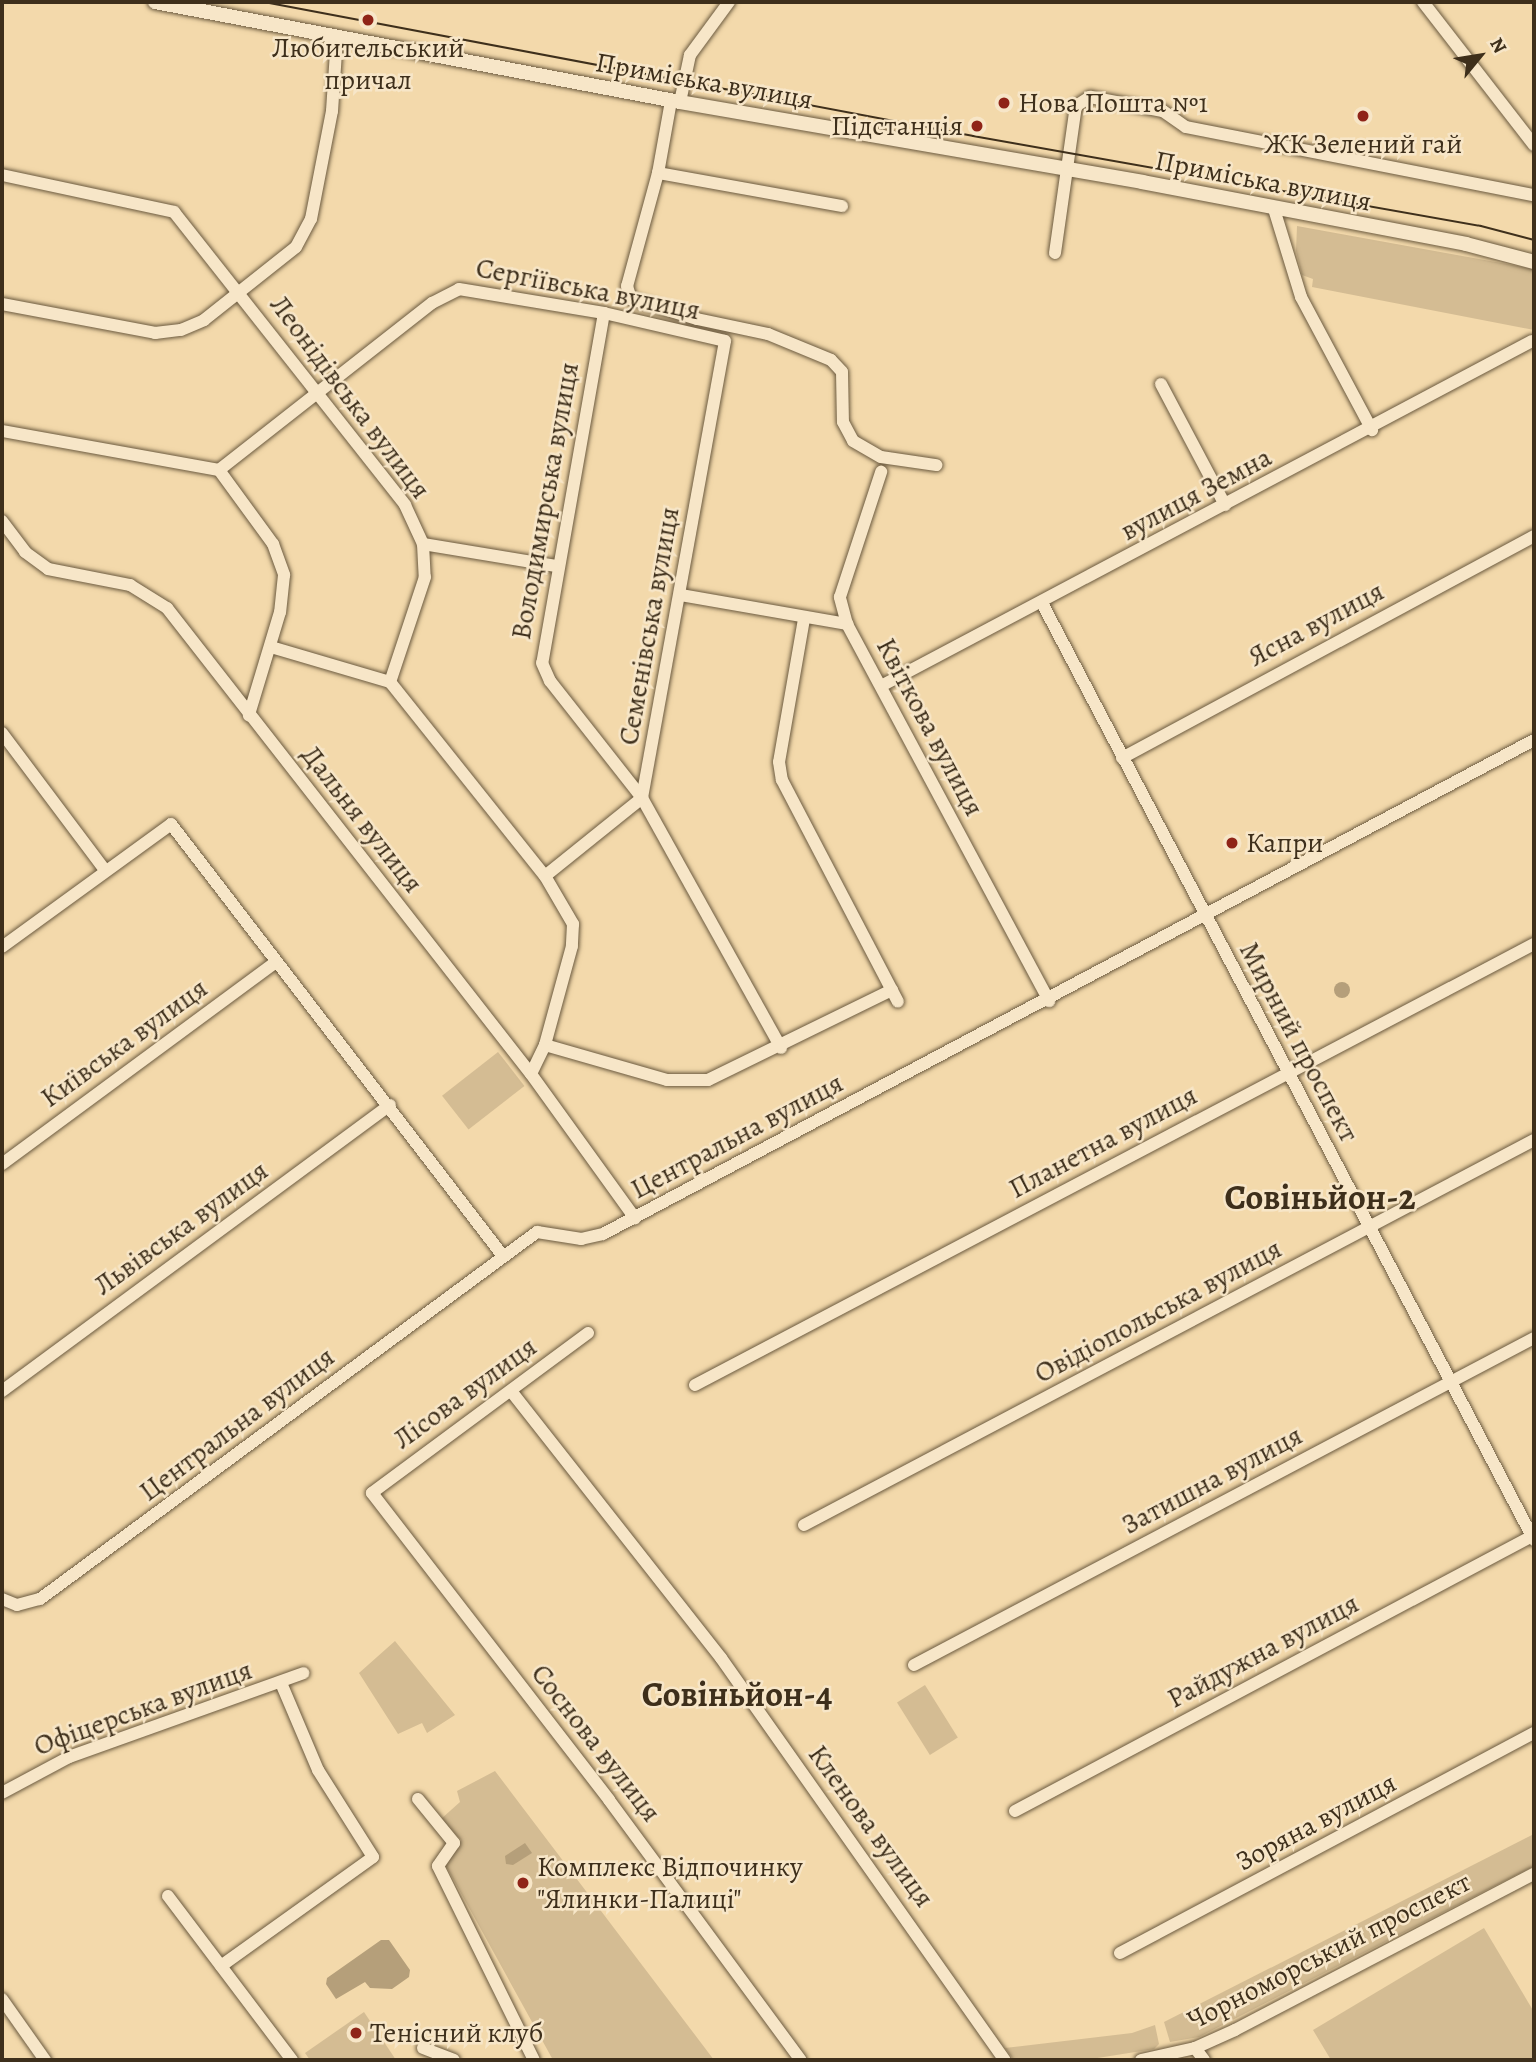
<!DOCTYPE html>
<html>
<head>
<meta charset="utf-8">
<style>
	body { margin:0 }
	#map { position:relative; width:1536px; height:2062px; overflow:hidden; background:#f3d9ab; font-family:Alegreya,serif }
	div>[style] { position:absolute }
	.green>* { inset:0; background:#d4bc93; transform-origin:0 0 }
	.water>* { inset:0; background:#b59f7a }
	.round { border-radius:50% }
	.roads { filter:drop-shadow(0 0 2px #6b5a3f) drop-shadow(0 0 2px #6b5a3f) }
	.minor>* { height:12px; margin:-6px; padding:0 6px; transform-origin:6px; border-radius:6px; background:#f7e6c8 }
	.tertiary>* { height:14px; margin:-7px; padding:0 7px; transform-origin:7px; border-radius:7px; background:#f7e6c8 }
	.tram>* { height:2px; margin:-1px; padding:0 1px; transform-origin:1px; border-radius:1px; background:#3e2f1b }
	.dots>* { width:19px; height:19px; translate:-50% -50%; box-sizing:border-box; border:4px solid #f7e6c8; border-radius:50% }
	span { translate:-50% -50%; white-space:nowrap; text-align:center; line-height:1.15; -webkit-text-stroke:5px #f7e6c8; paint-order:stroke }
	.poi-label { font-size:28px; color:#3e2f1b }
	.left { translate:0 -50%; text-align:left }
	.right { translate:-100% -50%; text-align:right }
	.street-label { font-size:28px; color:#3e2f1b }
	.district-label { font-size:35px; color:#3e2f1b; font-weight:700 }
	.frame { position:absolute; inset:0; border:4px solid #3e2f1b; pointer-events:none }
	.north { position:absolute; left:1445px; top:21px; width:70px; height:70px; -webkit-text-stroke:5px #f7e6c8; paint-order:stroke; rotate:60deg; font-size:19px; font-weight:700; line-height:28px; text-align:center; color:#3e2f1b }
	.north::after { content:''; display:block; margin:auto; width:24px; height:32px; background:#3e2f1b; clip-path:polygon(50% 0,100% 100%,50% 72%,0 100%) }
</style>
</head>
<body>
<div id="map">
	<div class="green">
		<div style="clip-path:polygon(1297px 226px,1534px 269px,1534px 330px,1312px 287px,1313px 279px,1302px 275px,1296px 251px)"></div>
		<div style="left:498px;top:1052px;width:43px;height:71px;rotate:52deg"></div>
		<div style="clip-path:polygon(395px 1641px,455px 1715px,427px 1733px,422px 1723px,398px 1734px,359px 1673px)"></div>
		<div style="left:925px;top:1685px;width:62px;height:33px;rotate:58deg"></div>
		<div style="clip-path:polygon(495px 1771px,714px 2060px,553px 2060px,446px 1866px,461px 1840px,441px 1819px,460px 1802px,457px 1791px)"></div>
		<div style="clip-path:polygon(1534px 1834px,1534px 1866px,1199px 2037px,1170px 2042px,1164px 2022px)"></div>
		<div style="clip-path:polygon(1484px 1928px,1534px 2012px,1534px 2060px,1331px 2060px,1313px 2030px)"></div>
		<div style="clip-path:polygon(364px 2012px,396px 2060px,310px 2060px,305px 2053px)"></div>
		<div style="clip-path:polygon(1155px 2025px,1159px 2044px,1154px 2049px,1085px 2060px,1014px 2060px,1005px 2048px,1132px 2033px)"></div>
	</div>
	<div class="water">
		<div class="round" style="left:1334px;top:982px;width:16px;height:16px"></div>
		<div style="clip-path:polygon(525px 1843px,532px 1853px,513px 1865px,506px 1864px,505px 1856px)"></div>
		<div style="clip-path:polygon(381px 1940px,389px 1940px,410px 1970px,409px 1977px,392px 1989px,370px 1988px,365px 1982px,336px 1999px,326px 1984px,327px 1978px)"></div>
	</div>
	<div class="roads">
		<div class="minor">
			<div style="left:1423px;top:2px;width:181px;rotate:52.2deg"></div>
			<div style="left:671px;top:101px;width:73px;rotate:100.2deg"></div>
			<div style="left:658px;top:173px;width:117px;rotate:105.3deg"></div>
			<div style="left:627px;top:286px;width:14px;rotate:73deg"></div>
			<div style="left:631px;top:299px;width:69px;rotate:16.9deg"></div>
			<div style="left:697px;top:319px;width:73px;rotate:11.9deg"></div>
			<div style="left:768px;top:334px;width:68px;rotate:22.4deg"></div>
			<div style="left:831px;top:360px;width:16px;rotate:47deg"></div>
			<div style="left:842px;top:372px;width:50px;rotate:88.9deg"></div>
			<div style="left:843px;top:422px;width:21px;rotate:62deg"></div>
			<div style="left:853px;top:441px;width:32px;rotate:30deg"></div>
			<div style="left:881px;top:457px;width:56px;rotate:8.3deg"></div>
			<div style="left:680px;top:102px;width:48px;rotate:-78deg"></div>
			<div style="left:690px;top:55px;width:66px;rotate:-53.7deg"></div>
			<div style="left:658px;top:173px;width:187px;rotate:10.2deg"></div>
			<div style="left:2px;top:175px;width:176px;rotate:12.1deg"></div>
			<div style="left:174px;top:212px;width:373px;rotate:51.7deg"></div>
			<div style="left:405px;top:505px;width:43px;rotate:65.2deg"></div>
			<div style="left:423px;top:544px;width:33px;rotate:87deg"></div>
			<div style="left:425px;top:577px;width:111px;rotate:108.4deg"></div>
			<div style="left:390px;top:682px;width:248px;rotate:51.4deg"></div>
			<div style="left:545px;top:876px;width:56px;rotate:59.7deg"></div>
			<div style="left:573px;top:924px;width:22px;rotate:93deg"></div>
			<div style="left:572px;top:946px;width:103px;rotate:105.3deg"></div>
			<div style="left:545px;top:1045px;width:32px;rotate:116deg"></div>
			<div style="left:1274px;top:209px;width:92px;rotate:72.9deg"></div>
			<div style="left:1301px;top:297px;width:151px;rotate:61.9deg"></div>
			<div style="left:1055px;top:253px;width:148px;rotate:-81.9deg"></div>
			<div style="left:1076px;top:106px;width:17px;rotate:-33deg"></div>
			<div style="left:1090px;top:97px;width:74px;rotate:10.9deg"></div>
			<div style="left:1163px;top:111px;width:28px;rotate:35deg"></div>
			<div style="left:1186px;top:127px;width:355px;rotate:11.1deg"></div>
			<div style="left:2px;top:304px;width:156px;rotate:10.7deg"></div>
			<div style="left:155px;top:333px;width:26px;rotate:-7deg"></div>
			<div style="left:181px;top:330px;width:25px;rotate:-23deg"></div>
			<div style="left:204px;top:320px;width:117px;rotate:-38.4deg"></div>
			<div style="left:296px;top:247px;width:32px;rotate:-62deg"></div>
			<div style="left:311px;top:219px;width:110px;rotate:-79deg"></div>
			<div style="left:332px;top:111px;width:74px;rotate:-86.1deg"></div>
			<div style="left:604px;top:313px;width:355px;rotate:100deg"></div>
			<div style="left:542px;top:663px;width:20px;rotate:66deg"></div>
			<div style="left:550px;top:681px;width:149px;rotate:51.8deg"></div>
			<div style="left:642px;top:798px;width:286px;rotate:60.9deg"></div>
			<div style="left:1161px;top:384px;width:137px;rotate:62.1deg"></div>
			<div style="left:2px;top:431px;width:220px;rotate:10.2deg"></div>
			<div style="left:219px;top:470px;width:271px;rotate:-38.1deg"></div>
			<div style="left:432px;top:303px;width:30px;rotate:-27deg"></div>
			<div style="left:459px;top:289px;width:147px;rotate:9.4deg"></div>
			<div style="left:604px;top:313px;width:124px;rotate:13deg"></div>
			<div style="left:725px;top:341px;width:464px;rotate:100.3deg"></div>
			<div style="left:642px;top:798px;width:124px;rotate:141.2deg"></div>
			<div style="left:219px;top:470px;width:92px;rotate:53.9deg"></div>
			<div style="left:273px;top:544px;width:33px;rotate:70deg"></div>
			<div style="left:284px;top:575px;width:37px;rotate:96deg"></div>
			<div style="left:280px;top:612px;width:108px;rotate:106.8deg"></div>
			<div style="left:2px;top:521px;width:39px;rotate:53deg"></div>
			<div style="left:25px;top:552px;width:29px;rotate:36deg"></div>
			<div style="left:48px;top:569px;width:84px;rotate:11deg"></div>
			<div style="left:130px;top:585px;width:44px;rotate:31.9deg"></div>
			<div style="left:167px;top:608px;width:591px;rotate:52.01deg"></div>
			<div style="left:531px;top:1074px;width:178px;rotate:54.2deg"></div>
			<div style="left:423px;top:544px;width:135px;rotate:9.4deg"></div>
			<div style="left:681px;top:595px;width:169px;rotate:9.9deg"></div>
			<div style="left:847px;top:624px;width:428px;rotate:61.8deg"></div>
			<div style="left:1042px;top:603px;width:1058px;rotate:62.3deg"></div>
			<div style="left:804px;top:619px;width:145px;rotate:99.9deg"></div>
			<div style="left:779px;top:762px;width:18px;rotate:81deg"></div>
			<div style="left:782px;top:780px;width:250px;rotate:62.4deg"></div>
			<div style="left:847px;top:624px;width:28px;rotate:-105deg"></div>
			<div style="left:840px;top:597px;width:132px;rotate:-71.8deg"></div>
			<div style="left:271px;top:647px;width:124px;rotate:16.4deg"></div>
			<div style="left:881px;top:686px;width:737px;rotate:-27.92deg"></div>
			<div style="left:2px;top:733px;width:171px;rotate:53.1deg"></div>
			<div style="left:1122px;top:758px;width:468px;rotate:-28.3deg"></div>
			<div style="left:2px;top:947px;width:209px;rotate:-36deg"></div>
			<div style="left:171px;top:824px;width:545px;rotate:52.46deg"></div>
			<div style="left:545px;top:1045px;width:127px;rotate:16deg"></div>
			<div style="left:667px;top:1080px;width:41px"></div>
			<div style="left:708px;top:1080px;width:205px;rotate:-26.1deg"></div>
			<div style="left:2px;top:1164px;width:340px;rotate:-36.4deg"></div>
			<div style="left:588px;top:1333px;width:269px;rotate:143.5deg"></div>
			<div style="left:372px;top:1493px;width:388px;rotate:52.3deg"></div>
			<div style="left:609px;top:1800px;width:323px;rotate:53.6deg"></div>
			<div style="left:695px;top:1385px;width:948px;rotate:-27.73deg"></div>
			<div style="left:2px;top:1391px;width:482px;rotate:-36.4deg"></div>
			<div style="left:511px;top:1391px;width:340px;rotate:51.8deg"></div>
			<div style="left:721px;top:1658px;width:492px;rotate:54.8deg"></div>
			<div style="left:804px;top:1525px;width:825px;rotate:-27.81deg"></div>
			<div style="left:2px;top:1599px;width:16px;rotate:22deg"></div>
			<div style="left:17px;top:1605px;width:24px;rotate:-15deg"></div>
			<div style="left:40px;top:1599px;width:618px;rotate:-36.44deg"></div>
			<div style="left:537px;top:1232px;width:45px;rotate:9deg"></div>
			<div style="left:581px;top:1239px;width:23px;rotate:-13deg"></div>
			<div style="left:603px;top:1234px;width:1054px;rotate:-27.95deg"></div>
			<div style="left:914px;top:1665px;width:701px;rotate:-27.81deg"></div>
			<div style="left:2px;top:1793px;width:76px;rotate:-28.2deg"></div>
			<div style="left:69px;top:1757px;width:249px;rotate:-19.7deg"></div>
			<div style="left:418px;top:1799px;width:57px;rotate:50.7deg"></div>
			<div style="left:454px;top:1843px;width:28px;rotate:125deg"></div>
			<div style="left:438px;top:1866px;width:216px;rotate:63.7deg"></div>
			<div style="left:1015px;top:1811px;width:588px;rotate:-28deg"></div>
			<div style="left:168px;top:1896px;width:206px;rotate:52.9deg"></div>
			<div style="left:1120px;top:1953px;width:469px;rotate:-28deg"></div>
			<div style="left:221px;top:1966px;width:187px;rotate:-35.6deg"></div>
			<div style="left:373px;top:1857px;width:103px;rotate:-122.3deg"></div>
			<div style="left:318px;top:1770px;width:95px;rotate:-113deg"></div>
			<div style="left:2px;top:1999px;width:75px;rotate:54.8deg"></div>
			<div style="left:423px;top:2048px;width:33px;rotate:21deg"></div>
			<div style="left:1195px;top:2048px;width:15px;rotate:53deg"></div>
			<div style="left:1141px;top:2060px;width:55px;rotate:-12.5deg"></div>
			<div style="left:1195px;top:2048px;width:44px;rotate:-24.2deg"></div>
			<div style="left:1235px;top:2030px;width:337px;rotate:-27.6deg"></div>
		</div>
		<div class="tertiary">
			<div style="left:155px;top:2px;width:534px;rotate:10.78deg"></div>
			<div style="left:680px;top:102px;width:469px;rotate:9.8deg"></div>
			<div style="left:1142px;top:182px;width:330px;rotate:10.8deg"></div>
			<div style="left:1466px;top:244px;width:70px;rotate:14.8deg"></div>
		</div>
	</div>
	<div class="tram">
		<div style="left:264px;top:2px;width:722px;rotate:10.7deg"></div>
		<div style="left:973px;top:136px;width:516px;rotate:10.05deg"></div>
		<div style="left:1481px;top:226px;width:55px;rotate:14.8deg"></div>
	</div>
	<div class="dots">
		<div style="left:368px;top:20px;background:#8f2418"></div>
		<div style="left:1004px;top:103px;background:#8f2418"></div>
		<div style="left:1363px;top:116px;background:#8f2418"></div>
		<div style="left:977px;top:126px;background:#8f2418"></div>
		<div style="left:1232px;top:843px;background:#8f2418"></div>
		<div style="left:523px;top:1883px;background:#8f2418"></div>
		<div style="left:356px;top:2033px;background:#8f2418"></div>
	</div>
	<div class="poi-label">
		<span style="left:368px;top:64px">Любительський<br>причал</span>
		<span class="left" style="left:1018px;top:103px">Нова Пошта №1</span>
		<span class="right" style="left:963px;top:126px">Підстанція</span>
		<span style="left:1363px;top:144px">ЖК Зелений гай</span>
		<span class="left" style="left:1246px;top:843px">Капри</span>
		<span class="left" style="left:537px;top:1883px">Комплекс Відпочинку<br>"Ялинки-Палиці"</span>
		<span class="left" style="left:370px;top:2033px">Тенісний клуб</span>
	</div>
	<div class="street-label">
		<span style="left:704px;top:81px;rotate:10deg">Приміська вулиця</span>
		<span style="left:1263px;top:181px;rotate:11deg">Приміська вулиця</span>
		<span style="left:588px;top:289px;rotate:11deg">Сергіївська вулиця</span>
		<span style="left:350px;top:397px;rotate:53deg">Леонідівська вулиця</span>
		<span style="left:1196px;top:494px;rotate:-28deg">вулиця Земна</span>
		<span style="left:545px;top:501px;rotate:-80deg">Володимирська вулиця</span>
		<span style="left:1316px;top:624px;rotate:-28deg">Ясна вулиця</span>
		<span style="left:649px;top:626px;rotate:-80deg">Семенівська вулиця</span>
		<span style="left:930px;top:727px;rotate:62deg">Квіткова вулиця</span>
		<span style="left:362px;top:819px;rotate:52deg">Дальня вулиця</span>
		<span style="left:1299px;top:1042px;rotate:62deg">Мирний проспект</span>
		<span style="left:124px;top:1043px;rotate:-36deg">Київська вулиця</span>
		<span style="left:737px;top:1136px;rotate:-28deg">Центральна вулиця</span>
		<span style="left:1103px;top:1142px;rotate:-28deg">Планетна вулиця</span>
		<span style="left:181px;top:1228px;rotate:-36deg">Львівська вулиця</span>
		<span style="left:1158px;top:1311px;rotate:-28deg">Овідіопольська вулиця</span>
		<span style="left:465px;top:1393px;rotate:-36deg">Лісова вулиця</span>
		<span style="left:237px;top:1424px;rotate:-37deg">Центральна вулиця</span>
		<span style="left:1212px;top:1480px;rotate:-28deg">Затишна вулиця</span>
		<span style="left:1263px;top:1651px;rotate:-28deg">Райдужна вулиця</span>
		<span style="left:143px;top:1708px;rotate:-20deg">Офіцерська вулиця</span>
		<span style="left:596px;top:1743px;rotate:52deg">Соснова вулиця</span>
		<span style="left:1316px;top:1822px;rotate:-28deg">Зоряна вулиця</span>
		<span style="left:871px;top:1826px;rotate:54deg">Кленова вулиця</span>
		<span style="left:1329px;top:1951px;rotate:-27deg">Чорноморський проспект</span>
	</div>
	<div class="district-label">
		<span style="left:1320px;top:1197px">Совіньйон-2</span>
		<span style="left:737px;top:1694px">Совіньйон-4</span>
	</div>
	<div class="frame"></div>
	<div class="north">N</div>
</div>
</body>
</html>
